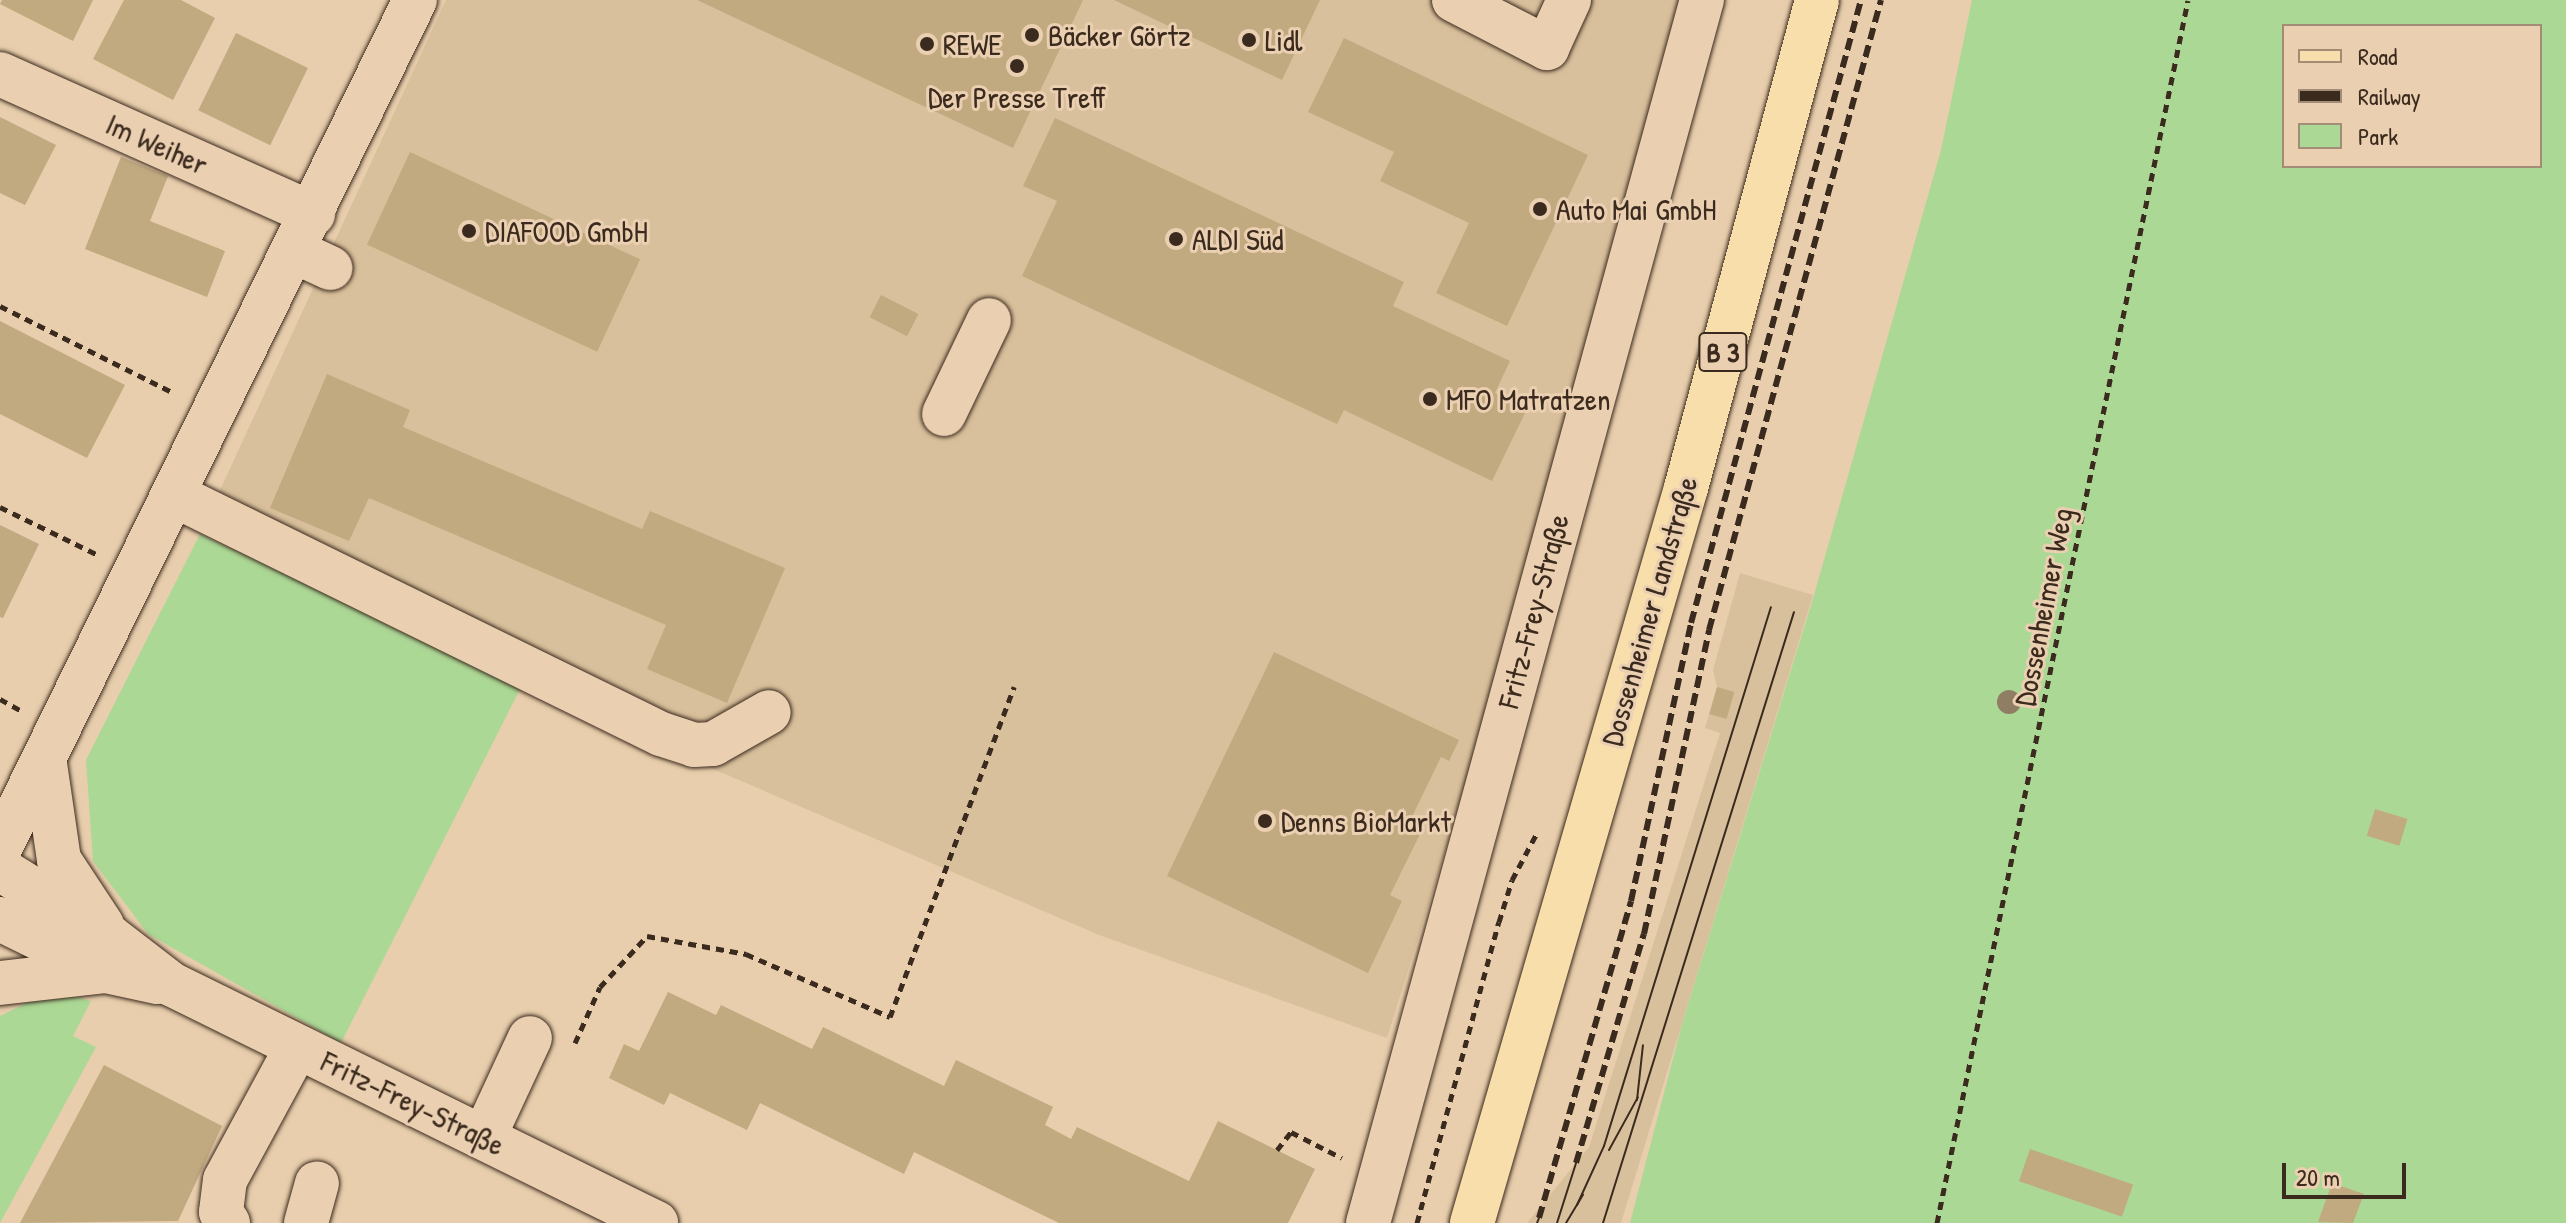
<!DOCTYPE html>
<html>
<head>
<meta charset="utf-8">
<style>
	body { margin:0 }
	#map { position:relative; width:2566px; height:1223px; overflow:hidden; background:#e8ceac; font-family:"Patrick Hand",sans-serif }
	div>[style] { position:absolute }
	.built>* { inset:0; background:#d9c09c }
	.green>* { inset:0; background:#acd896 }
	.building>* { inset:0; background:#c1a980; transform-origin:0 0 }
	.path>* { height:5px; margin-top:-2.5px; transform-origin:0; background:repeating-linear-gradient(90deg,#3b2a1e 0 8px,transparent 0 14px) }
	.roads { filter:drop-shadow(0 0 2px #3b2a1e) drop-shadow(0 0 2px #3b2a1e) }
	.minor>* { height:44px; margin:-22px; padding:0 22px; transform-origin:22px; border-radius:22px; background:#eacfb1 }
	.major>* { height:44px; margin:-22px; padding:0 22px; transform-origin:22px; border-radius:22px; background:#f8deab }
	.tram>* { height:2px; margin:-1px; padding:0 1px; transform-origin:1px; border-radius:1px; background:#3b2a1e }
	.rail>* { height:6px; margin-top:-3px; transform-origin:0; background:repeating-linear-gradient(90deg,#3b2a1e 0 12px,transparent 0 18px) }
	.trees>* { width:24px; height:24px; margin:-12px; border-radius:50%; background:#8f7d64 }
	.dots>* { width:22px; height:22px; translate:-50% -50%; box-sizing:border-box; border:4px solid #eacfb1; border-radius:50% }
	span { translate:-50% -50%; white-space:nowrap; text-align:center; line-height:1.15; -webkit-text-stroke:6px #eacfb1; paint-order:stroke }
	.shield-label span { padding:2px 6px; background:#eacfb1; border:2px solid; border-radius:6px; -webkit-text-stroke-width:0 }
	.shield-label { font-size:28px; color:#3b2a1e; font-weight:700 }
	.poi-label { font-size:30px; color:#3b2a1e }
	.left { translate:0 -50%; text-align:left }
	.street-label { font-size:30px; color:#3b2a1e }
	.legend { position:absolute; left:2282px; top:24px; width:260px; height:144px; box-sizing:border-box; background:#eacfb1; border:2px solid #a48d76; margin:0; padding:10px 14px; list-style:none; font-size:24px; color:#3b2a1e }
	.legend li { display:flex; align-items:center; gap:16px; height:40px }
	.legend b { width:40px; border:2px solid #a48d76 }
	.scale { position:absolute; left:2282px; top:1163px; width:124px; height:36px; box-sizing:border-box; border:4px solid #3b2a1e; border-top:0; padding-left:10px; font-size:24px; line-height:28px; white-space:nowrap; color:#3b2a1e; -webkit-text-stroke:6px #eacfb1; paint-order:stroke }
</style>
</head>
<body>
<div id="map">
	<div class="built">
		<div style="clip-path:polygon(446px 0,1710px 0,1387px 1038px,1099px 935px,669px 750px,203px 527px)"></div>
		<div style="clip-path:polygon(1740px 573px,1813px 595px,1621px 1223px,1527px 1223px,1589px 1147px,1720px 733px,1705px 728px,1717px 687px,1713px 670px)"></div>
	</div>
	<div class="green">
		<div style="clip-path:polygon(evenodd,1972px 0,2566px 0,2566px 1223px,1630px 1223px,1682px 1024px,1814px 595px,1941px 150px,1972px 0,2284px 26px,2540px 26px,2540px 166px,2284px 166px,2284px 26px)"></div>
		<div style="clip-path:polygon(200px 534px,523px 683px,341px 1043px,148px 934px,93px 861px,86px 760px)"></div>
		<div style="clip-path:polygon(53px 990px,91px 1001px,73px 1036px,96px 1047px,0 1223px,0 1016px)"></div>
	</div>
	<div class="building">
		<div style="clip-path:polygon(2px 0,93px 0,73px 41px,0 4px)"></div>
		<div style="clip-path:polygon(124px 0,181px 0,215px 18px,173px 100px,93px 59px)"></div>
		<div style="clip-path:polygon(697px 0,1083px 0,1013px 148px)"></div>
		<div style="clip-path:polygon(1114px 0,1320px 0,1282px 80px)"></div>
		<div style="left:236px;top:33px;width:80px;height:86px;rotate:26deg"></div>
		<div style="clip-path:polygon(1344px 38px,1588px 155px,1507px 326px,1436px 293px,1469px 223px,1380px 181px,1394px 152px,1308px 112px)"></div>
		<div style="clip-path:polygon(0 117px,56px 145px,25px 205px,0 193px)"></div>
		<div style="clip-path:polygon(1055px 118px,1404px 282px,1393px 306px,1510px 361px,1495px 393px,1527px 409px,1492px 481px,1344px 410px,1337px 424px,1022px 276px,1057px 201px,1023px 186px)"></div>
		<div style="left:410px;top:152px;width:254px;height:102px;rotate:25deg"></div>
		<div style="clip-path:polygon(121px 157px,168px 176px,150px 221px,225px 251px,207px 297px,85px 249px)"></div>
		<div style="left:881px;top:295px;width:42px;height:25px;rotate:27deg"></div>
		<div style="clip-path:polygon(0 321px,125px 385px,87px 458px,0 414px)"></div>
		<div style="clip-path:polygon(327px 374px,410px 410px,403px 427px,642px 529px,650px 511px,785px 568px,727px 703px,647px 669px,666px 625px,369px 498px,349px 541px,270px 508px)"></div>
		<div style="clip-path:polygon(0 525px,39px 544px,3px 618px,0 617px)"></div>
		<div style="clip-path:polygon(1274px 652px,1459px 740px,1449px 761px,1441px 757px,1409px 823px,1422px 830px,1390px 895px,1402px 901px,1368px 973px,1167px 876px)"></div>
		<div style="left:1717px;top:687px;width:18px;height:28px;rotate:16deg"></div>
		<div style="left:2375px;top:809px;width:34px;height:28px;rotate:17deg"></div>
		<div style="clip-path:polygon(668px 992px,716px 1015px,721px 1005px,812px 1049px,823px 1027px,944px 1086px,956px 1060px,1053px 1107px,1045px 1125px,1071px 1139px,1077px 1127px,1189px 1181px,1218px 1121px,1315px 1169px,1288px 1223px,1059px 1223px,914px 1152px,904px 1174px,760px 1103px,747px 1130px,670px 1093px,664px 1105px,609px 1078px,624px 1044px,639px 1051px)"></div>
		<div style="clip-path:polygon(104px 1065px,222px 1126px,178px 1221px,20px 1223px)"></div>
		<div style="left:2030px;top:1149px;width:109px;height:34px;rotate:19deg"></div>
		<div style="clip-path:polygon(2332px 1183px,2364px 1194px,2353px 1223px,2318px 1222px)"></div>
	</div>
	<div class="path">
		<div style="left:0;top:306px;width:195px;rotate:26.6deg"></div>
		<div style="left:0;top:507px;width:107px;rotate:26.1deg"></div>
		<div style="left:0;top:699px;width:23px;rotate:29deg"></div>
		<div style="left:575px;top:1043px;width:61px;rotate:-65.9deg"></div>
		<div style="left:600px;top:987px;width:69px;rotate:-47.3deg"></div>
		<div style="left:647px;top:936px;width:101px;rotate:10.3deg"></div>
		<div style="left:746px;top:954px;width:157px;rotate:23.6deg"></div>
		<div style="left:890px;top:1017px;width:353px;rotate:-69.4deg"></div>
		<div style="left:1277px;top:1150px;width:23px;rotate:-52deg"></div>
		<div style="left:1291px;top:1132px;width:57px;rotate:27deg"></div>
		<div style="left:1417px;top:1223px;width:312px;rotate:-74.8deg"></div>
		<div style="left:1499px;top:922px;width:44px;rotate:-72.8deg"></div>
		<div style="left:1512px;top:880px;width:55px;rotate:-62deg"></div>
		<div style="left:1937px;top:1223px;width:1248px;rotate:-78.4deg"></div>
	</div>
	<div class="roads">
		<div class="minor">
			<div style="left:1454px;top:0;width:105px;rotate:27.3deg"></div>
			<div style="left:1547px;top:48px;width:53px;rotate:-65.4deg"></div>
			<div style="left:0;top:74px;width:343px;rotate:24.1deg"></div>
			<div style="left:296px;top:252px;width:38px;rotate:25deg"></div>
			<div style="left:944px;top:414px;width:104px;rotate:-64.4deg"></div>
			<div style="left:176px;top:496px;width:540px;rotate:26.14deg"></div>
			<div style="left:661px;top:734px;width:35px;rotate:18deg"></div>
			<div style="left:694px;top:745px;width:19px;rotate:-3deg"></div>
			<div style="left:713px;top:744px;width:64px;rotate:-29.7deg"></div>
			<div style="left:45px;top:764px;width:97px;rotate:81.7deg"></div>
			<div style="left:59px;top:860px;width:78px;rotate:56.5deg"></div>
			<div style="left:0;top:848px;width:944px;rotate:-63.92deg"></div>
			<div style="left:0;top:869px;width:129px;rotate:31.7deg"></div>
			<div style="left:110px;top:937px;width:77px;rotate:37.6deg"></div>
			<div style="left:171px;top:984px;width:541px;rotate:26.23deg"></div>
			<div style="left:0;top:919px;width:118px;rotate:26.1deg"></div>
			<div style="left:106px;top:971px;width:52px;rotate:12.2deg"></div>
			<div style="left:0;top:983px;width:107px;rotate:-6.5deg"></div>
			<div style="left:484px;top:1137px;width:109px;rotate:-65.1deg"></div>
			<div style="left:228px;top:1223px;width:13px;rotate:-122deg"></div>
			<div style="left:221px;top:1212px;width:32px;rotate:-83deg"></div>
			<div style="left:225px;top:1180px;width:151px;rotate:-61.6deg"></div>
			<div style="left:306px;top:1223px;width:41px;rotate:-74.6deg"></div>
			<div style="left:1368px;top:1223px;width:1268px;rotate:-74.73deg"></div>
		</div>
		<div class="major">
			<div style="left:1472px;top:1223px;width:766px;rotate:-73.77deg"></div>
			<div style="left:1686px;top:488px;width:505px;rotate:-74.97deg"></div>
		</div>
	</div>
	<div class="tram">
		<div style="left:1637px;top:1100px;width:55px;rotate:-83.8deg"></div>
		<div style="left:1609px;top:1150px;width:60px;rotate:-61.3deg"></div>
		<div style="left:1577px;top:1205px;width:65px;rotate:-65.4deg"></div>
		<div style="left:1604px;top:1146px;width:564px;rotate:-72.79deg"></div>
		<div style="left:1537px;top:1223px;width:5px;rotate:-68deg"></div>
		<div style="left:1557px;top:1223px;width:63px;rotate:-72.4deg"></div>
		<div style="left:1566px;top:1223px;width:33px;rotate:-59deg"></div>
		<div style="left:1603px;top:1223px;width:640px;rotate:-72.64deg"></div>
	</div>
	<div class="rail">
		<div style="left:1576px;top:1163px;width:239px;rotate:-73.5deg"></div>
		<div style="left:1644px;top:934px;width:311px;rotate:-77.9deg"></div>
		<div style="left:1709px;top:630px;width:653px;rotate:-74.73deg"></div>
		<div style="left:1539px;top:1218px;width:330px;rotate:-73.8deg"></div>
		<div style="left:1631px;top:901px;width:284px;rotate:-77.8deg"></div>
		<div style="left:1691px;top:623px;width:646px;rotate:-74.74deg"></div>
	</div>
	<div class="trees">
		<div style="left:2009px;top:702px"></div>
	</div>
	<div class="dots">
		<div style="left:1032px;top:35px;background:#3b2a1e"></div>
		<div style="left:1249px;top:40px;background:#3b2a1e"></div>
		<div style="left:927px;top:44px;background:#3b2a1e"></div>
		<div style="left:1017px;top:66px;background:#3b2a1e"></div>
		<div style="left:1540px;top:209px;background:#3b2a1e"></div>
		<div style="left:469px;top:231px;background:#3b2a1e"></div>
		<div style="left:1176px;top:239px;background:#3b2a1e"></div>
		<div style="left:1430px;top:399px;background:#3b2a1e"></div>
		<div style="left:1265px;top:821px;background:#3b2a1e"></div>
	</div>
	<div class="shield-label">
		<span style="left:1723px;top:352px">B 3</span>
	</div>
	<div class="poi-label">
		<span class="left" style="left:1048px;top:35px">Bäcker Görtz</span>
		<span class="left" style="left:1265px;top:40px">Lidl</span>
		<span class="left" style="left:943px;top:44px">REWE</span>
		<span style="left:1017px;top:97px">Der Presse Treff</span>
		<span class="left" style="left:1556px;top:209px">Auto Mai GmbH</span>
		<span class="left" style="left:485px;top:231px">DIAFOOD GmbH</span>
		<span class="left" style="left:1192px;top:239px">ALDI Süd</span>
		<span class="left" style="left:1446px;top:399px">MFO Matratzen</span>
		<span class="left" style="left:1281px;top:821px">Denns BioMarkt</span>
	</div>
	<div class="street-label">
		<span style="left:157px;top:144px;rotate:24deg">Im Weiher</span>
		<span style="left:2043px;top:607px;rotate:-79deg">Dossenheimer Weg</span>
		<span style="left:1533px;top:611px;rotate:-75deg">Fritz-Frey-Straße</span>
		<span style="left:1649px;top:611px;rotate:-74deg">Dossenheimer Landstraße</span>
		<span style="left:413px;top:1103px;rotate:26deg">Fritz-Frey-Straße</span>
	</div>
	<ul class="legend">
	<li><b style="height:10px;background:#f8deab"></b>Road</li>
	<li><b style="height:10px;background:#3b2a1e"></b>Railway</li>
	<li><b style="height:22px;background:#acd896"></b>Park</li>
	</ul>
	<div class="scale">20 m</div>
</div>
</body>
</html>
